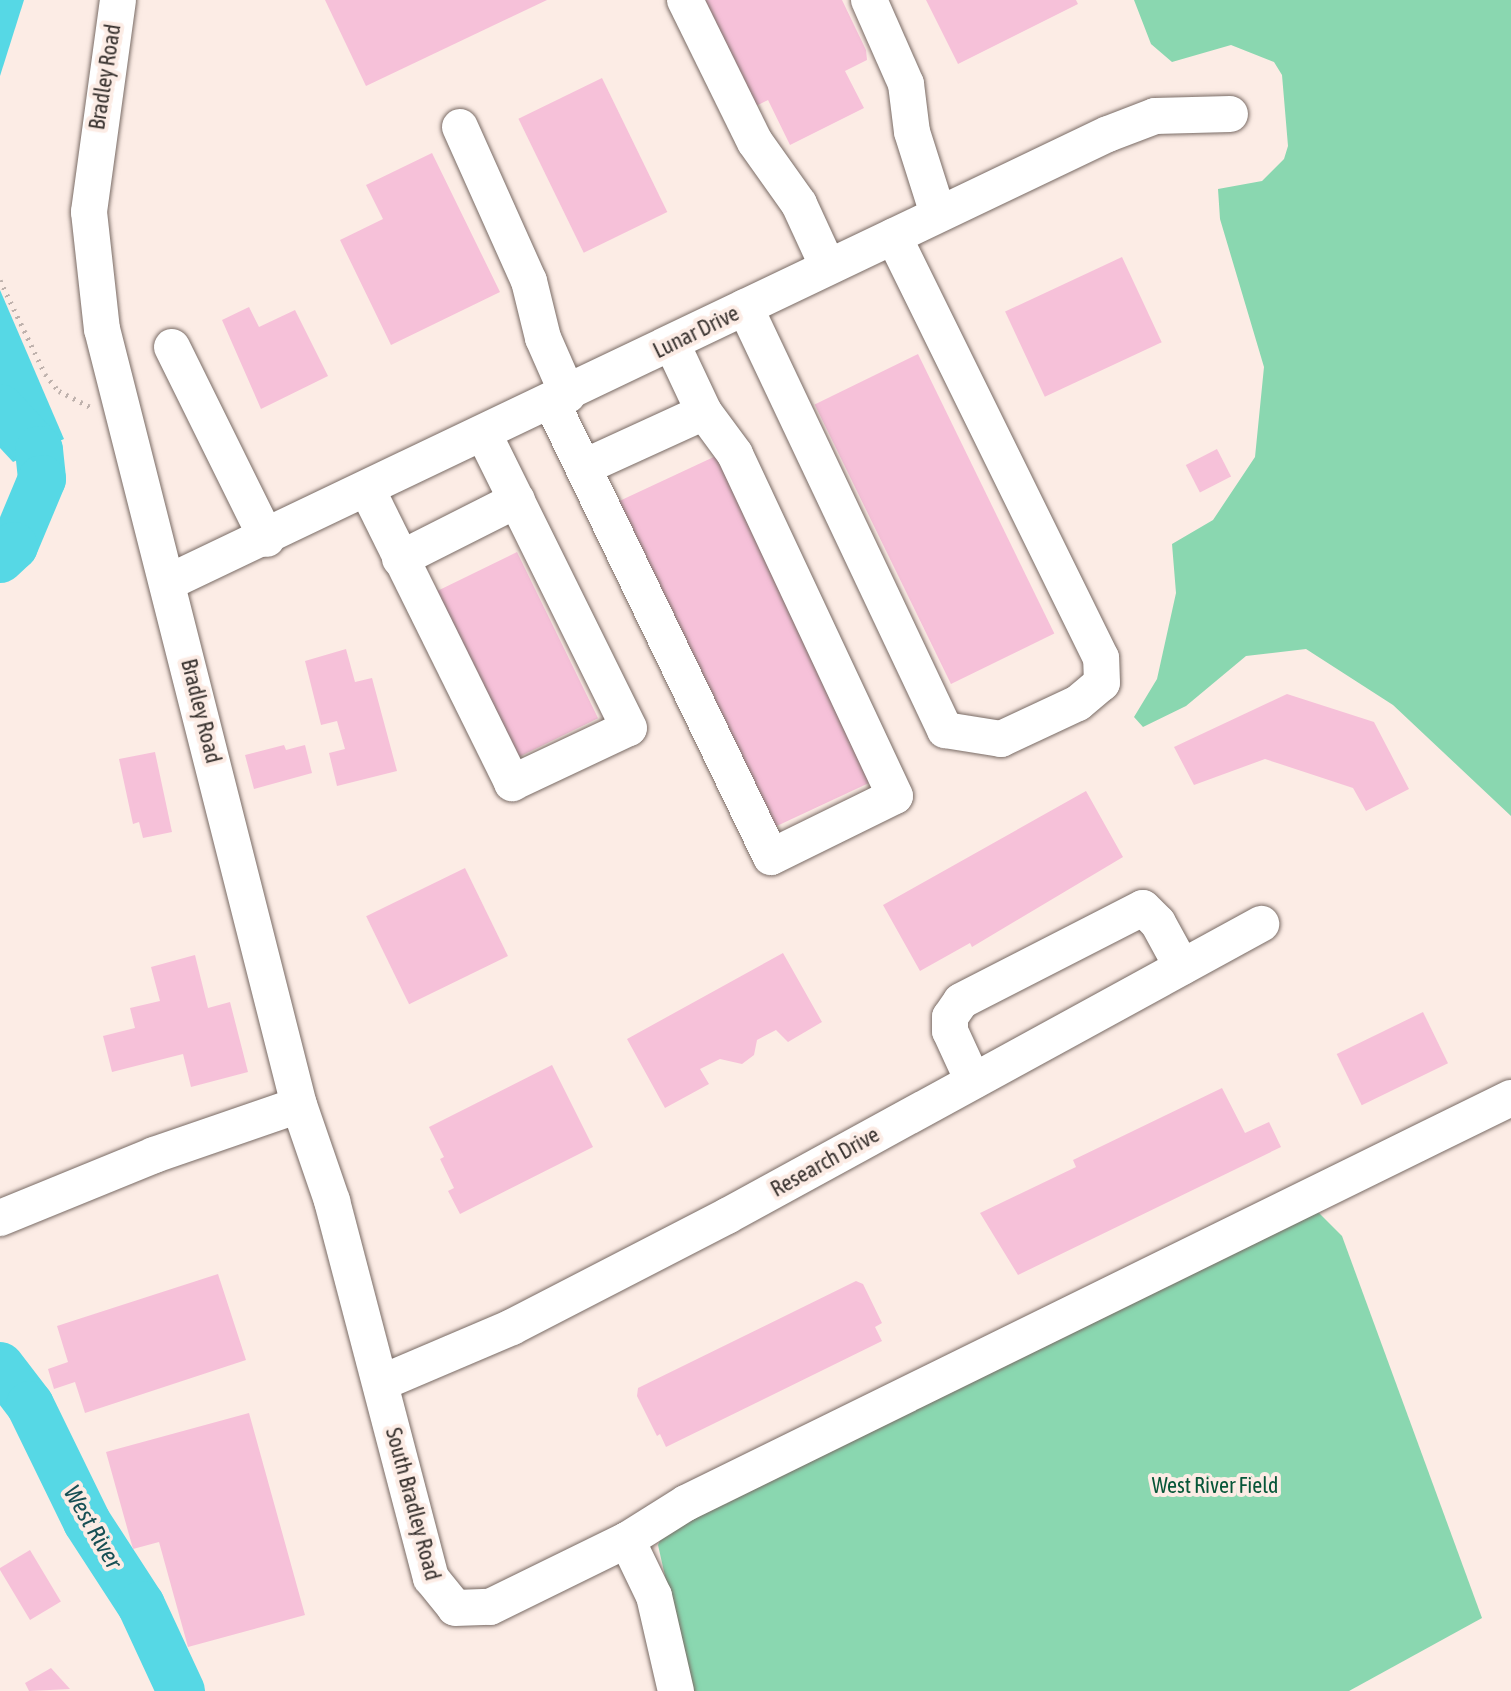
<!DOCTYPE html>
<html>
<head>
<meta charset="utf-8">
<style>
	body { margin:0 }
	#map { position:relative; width:1511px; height:1691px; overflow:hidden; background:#fcece5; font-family:"Asap Condensed",sans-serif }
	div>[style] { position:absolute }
	.green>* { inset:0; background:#8ad7b0 }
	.water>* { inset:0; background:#56d8e5 }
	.river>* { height:48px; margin:-24px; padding:0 24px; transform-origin:24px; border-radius:24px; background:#56d8e5 }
	.building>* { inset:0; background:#f6c1d9; transform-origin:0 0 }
	.path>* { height:5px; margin-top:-2.5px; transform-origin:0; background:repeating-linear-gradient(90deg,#bfb2ad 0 2px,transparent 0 8px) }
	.roads { filter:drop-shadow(0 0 2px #796b65) drop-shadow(0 0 2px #796b65) }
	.minor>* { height:36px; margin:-18px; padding:0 18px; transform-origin:18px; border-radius:18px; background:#fff }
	span { translate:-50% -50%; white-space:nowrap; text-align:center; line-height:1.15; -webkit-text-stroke:8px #fcece5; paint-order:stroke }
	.street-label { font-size:22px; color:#38322f }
	.park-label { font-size:22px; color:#075638 }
	.water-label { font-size:24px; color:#174f54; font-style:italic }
</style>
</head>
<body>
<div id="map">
	<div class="green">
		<div style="clip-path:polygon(1134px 0,1511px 0,1511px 816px,1393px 705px,1306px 649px,1246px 656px,1186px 706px,1143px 727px,1134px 717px,1157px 679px,1176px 593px,1172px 544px,1213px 520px,1255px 457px,1264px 367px,1220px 219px,1218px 189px,1262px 181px,1284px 159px,1288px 146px,1282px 75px,1274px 62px,1231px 45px,1172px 62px,1151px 44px)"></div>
		<div style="clip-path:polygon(1317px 1211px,1342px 1236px,1482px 1618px,1349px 1691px,691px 1691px,658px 1545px,665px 1530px)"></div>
	</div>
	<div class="water">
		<div style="clip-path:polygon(0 0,24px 0,0 76px)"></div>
		<div style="clip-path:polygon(0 290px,64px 439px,13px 462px,0 448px)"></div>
	</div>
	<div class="river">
		<div style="left:0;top:408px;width:57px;rotate:47.1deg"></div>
		<div style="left:39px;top:450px;width:29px;rotate:84deg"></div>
		<div style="left:42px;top:479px;width:73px;rotate:112.7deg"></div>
		<div style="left:14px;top:546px;width:19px;rotate:137deg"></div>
		<div style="left:0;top:1366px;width:49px;rotate:52.4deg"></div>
		<div style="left:30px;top:1405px;width:130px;rotate:64deg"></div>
		<div style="left:87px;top:1522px;width:99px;rotate:57deg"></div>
		<div style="left:141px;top:1605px;width:95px;rotate:65.1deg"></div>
	</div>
	<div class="building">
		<div style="clip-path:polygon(325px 0,547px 0,366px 86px)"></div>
		<div style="clip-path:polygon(707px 0,842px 0,866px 50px,867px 60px,845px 71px,864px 108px,790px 145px,768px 100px,746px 111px,693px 7px)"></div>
		<div style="clip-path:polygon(926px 0,1076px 0,1078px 4px,958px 64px)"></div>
		<div style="left:602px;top:78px;width:149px;height:93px;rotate:64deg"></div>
		<div style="clip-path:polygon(432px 153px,500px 292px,391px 345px,340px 240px,383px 219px,366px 185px)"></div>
		<div style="left:1122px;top:257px;width:94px;height:129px;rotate:65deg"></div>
		<div style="clip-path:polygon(249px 307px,259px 327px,295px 310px,328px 376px,261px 409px,222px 320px)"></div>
		<div style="left:918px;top:354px;width:311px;height:115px;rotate:64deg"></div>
		<div style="left:1217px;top:449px;width:31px;height:35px;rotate:63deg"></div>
		<div style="left:718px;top:455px;width:361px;height:110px;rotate:65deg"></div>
		<div style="left:517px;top:552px;width:185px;height:95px;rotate:64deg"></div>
		<div style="clip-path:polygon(346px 649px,355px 682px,372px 678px,397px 771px,337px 786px,329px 753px,345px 749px,337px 721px,321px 725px,305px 661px)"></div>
		<div style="clip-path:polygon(1287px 694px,1374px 722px,1409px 789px,1366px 811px,1353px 788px,1265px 759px,1194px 785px,1174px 747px)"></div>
		<div style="clip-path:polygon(284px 745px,286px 750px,305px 745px,312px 773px,254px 789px,245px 755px)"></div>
		<div style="clip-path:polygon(155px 752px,172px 832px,143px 838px,139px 822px,133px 824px,119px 759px)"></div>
		<div style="clip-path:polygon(1086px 791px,1123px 857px,972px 947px,970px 943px,920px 971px,883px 905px)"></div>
		<div style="left:465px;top:868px;width:98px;height:110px;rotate:64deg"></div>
		<div style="clip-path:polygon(783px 953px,822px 1022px,788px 1042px,776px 1030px,757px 1040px,754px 1055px,742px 1064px,720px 1059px,700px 1069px,709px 1084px,665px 1108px,627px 1039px)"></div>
		<div style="clip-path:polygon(195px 955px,208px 1008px,230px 1002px,248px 1072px,191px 1087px,183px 1054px,112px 1072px,103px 1036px,135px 1028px,130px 1008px,160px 1001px,151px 967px)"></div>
		<div style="left:1423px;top:1012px;width:57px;height:96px;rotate:64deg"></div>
		<div style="clip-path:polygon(552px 1065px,593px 1147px,460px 1214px,448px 1191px,454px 1188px,440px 1159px,444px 1157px,429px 1127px)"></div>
		<div style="clip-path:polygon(1222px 1088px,1245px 1133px,1269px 1122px,1281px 1147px,1018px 1275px,980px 1213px,1076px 1167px,1073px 1160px)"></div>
		<div style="clip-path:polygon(218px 1274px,246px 1360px,85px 1413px,75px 1382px,54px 1389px,48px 1369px,68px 1362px,57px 1326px)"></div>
		<div style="clip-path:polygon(856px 1281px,863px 1284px,882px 1323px,875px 1327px,882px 1341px,666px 1447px,660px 1434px,657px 1436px,637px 1396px,638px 1388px)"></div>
		<div style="clip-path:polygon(249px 1413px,305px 1615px,188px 1647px,159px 1542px,133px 1549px,106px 1452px)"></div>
		<div style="left:30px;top:1550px;width:60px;height:36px;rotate:59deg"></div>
		<div style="clip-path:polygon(51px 1668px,70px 1689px,29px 1691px,25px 1683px)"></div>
	</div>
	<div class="path">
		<div style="left:0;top:280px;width:104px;rotate:64.4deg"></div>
		<div style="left:45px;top:374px;width:22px;rotate:51deg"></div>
		<div style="left:59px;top:391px;width:38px;rotate:27deg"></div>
	</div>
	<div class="roads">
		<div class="minor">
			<div style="left:118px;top:0;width:214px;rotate:97.8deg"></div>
			<div style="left:89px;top:212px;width:118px;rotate:83.7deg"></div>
			<div style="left:102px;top:329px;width:801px;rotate:75.76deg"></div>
			<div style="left:299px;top:1105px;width:102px;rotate:71deg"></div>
			<div style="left:332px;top:1201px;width:390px;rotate:75.3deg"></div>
			<div style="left:431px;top:1578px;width:38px;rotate:51deg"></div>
			<div style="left:455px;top:1608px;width:35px;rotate:-2deg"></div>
			<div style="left:490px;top:1607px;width:153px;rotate:-26.1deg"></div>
			<div style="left:627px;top:1540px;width:62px;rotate:64.3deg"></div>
			<div style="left:654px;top:1596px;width:98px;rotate:77deg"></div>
			<div style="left:685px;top:0;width:158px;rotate:63.8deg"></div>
			<div style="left:755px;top:142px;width:76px;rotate:54.6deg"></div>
			<div style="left:799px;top:204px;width:69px;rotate:65.3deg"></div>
			<div style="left:869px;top:0;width:92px;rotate:66.2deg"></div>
			<div style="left:906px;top:84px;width:48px;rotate:82.9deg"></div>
			<div style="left:912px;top:132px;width:86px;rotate:72.4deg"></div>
			<div style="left:460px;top:127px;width:169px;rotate:65.9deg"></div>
			<div style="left:529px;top:281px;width:59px;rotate:76.2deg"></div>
			<div style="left:543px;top:338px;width:62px;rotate:66.3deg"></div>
			<div style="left:745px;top:307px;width:468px;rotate:64.7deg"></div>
			<div style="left:945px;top:730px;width:57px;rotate:9.1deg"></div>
			<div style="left:1001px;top:739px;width:85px;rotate:-25.1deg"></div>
			<div style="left:1078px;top:703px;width:31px;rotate:-40deg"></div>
			<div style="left:1102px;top:683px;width:25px;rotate:-92deg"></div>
			<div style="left:1101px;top:658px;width:470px;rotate:-116.2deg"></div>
			<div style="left:172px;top:347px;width:214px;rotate:63.7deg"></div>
			<div style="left:552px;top:403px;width:504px;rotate:64.25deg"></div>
			<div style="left:771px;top:857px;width:138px;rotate:-26.2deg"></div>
			<div style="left:895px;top:796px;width:378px;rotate:-115.1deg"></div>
			<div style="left:735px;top:454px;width:52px;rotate:-126.4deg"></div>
			<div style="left:704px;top:412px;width:75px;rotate:-115.2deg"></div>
			<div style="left:584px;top:467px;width:132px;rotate:-24.6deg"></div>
			<div style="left:368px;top:491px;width:326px;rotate:63.7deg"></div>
			<div style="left:512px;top:783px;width:129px;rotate:-25.2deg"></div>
			<div style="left:629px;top:728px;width:327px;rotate:-116.3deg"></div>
			<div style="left:400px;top:559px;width:131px;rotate:-26.8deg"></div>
			<div style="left:169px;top:582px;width:1040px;rotate:-25.51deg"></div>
			<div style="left:1108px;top:134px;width:50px;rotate:-21deg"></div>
			<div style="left:1155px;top:116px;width:75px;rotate:-1.5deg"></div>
			<div style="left:973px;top:1081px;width:55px;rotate:-114.7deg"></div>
			<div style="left:950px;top:1031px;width:14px;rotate:-90deg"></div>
			<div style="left:950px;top:1017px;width:19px;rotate:-55deg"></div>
			<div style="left:961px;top:1001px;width:204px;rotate:-27.1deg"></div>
			<div style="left:1143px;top:908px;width:21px;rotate:45deg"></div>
			<div style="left:1158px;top:923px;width:50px;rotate:61.4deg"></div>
			<div style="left:0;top:1218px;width:166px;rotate:-22.2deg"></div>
			<div style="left:154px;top:1155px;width:153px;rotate:-19deg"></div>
			<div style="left:381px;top:1383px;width:142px;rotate:-23.1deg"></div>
			<div style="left:512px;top:1327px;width:242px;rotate:-27.3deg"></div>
			<div style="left:727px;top:1216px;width:609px;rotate:-28.67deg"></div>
			<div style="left:627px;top:1540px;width:70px;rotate:-32.1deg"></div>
			<div style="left:686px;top:1503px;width:919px;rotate:-26.15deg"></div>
		</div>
	</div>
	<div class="street-label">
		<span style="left:105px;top:77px;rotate:-81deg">Bradley Road</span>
		<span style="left:696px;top:332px;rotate:-26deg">Lunar Drive</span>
		<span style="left:201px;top:711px;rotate:76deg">Bradley Road</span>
		<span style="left:825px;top:1162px;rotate:-29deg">Research Drive</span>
		<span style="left:413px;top:1504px;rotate:75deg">South Bradley Road</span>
	</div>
	<div class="park-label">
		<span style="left:1215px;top:1486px">West River Field</span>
	</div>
	<div class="water-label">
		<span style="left:93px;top:1527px;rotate:60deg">West River</span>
	</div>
</div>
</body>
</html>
